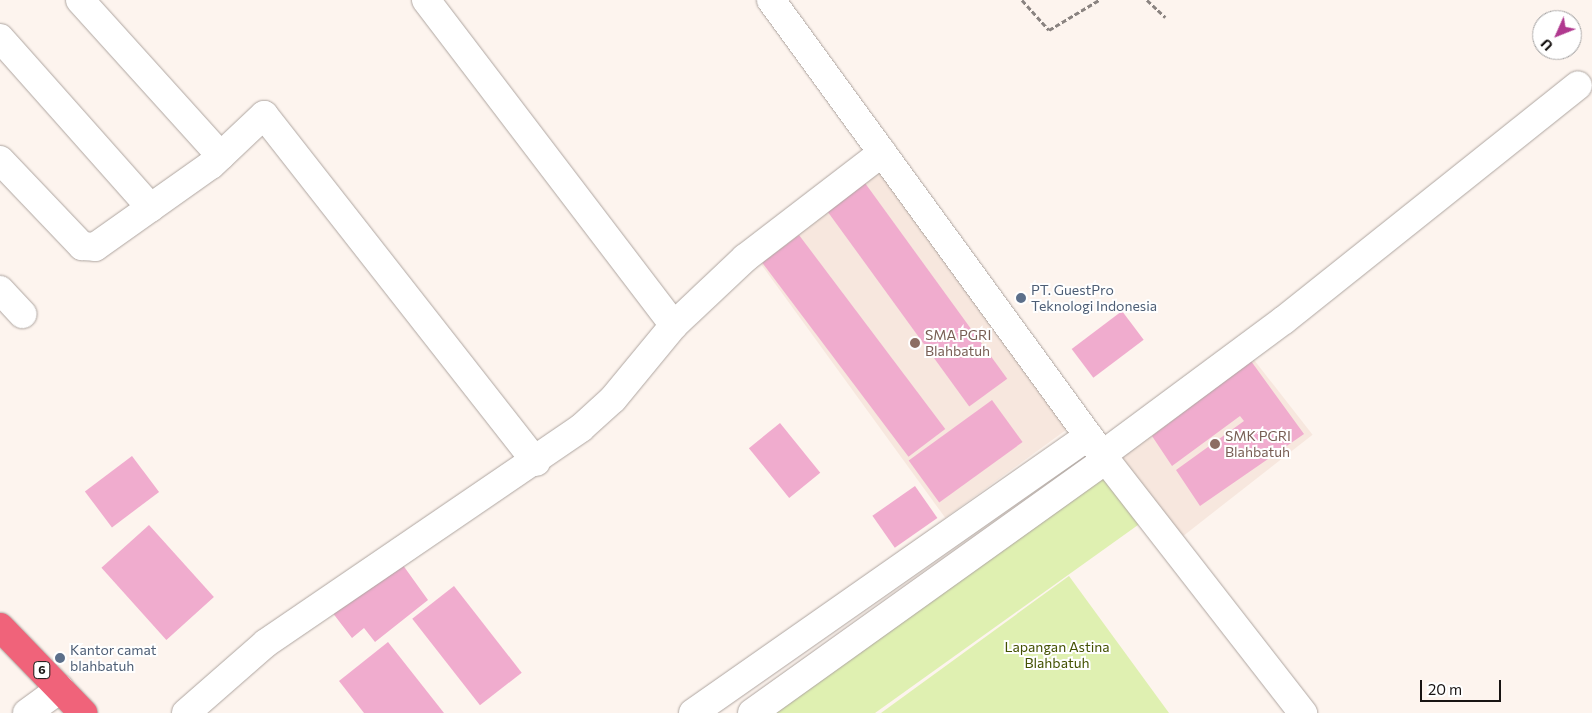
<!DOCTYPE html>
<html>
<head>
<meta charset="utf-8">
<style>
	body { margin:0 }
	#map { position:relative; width:1592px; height:713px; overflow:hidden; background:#fdf4ee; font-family:Commissioner,sans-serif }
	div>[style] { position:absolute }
	.built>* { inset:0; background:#f7e7de; transform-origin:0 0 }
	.green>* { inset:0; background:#dff0b1 }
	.building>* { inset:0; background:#f0acce; transform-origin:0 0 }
	.path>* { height:3px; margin-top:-1.5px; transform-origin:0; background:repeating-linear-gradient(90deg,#8a8380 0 5px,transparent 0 7.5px) }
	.roads { filter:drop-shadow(0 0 1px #aea5a0) drop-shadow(0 0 1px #aea5a0) }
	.minor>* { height:28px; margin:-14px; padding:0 14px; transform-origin:14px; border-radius:14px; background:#fff }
	.highway>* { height:28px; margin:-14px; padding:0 14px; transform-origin:14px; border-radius:14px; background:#f0637a }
	.dots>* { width:14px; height:14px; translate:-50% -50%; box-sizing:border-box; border:2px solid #fff; border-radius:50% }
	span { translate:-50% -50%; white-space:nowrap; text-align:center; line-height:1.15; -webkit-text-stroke:4px #fff; paint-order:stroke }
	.shield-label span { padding:1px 4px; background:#fff; border:1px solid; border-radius:4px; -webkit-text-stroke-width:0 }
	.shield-label { font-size:12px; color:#181413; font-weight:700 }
	.service-label { font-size:14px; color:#4e5e75 }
	.left { translate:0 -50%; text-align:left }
	.education-label { font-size:14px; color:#785e54 }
	.park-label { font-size:14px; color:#435102 }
	.north { position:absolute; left:1532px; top:10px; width:50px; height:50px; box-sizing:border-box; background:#fff; border:1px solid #a3a1a1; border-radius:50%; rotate:226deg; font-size:14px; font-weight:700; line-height:20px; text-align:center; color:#181413 }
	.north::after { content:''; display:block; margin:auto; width:18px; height:22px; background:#b0398f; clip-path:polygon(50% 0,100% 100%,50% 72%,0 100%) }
	.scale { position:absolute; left:1420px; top:680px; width:81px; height:22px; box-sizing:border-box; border:2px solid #181413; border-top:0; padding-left:6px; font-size:15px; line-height:18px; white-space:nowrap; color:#181413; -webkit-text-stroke:4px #fff; paint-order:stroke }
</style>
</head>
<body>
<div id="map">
	<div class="built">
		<div style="left:881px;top:164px;width:324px;height:156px;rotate:54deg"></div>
		<div style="left:1251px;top:356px;width:100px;height:165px;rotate:52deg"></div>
	</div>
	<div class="green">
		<div style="clip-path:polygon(1103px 467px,1145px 520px,875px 713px,756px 713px)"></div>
		<div style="clip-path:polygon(1069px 576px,1169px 713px,881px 713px)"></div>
	</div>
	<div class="building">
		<div style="left:865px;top:183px;width:242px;height:47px;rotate:54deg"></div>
		<div style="left:799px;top:235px;width:243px;height:46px;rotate:53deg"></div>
		<div style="left:1122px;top:311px;width:36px;height:63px;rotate:53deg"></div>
		<div style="clip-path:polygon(1251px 361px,1304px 434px,1200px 506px,1176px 470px,1244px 421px,1240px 416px,1172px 466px,1152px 436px)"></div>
		<div style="left:992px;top:400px;width:52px;height:103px;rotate:54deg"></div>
		<div style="left:780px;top:423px;width:64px;height:40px;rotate:51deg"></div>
		<div style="left:132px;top:456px;width:45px;height:59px;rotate:53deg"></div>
		<div style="left:915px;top:486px;width:39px;height:52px;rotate:55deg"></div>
		<div style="left:149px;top:525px;width:97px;height:64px;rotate:48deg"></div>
		<div style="clip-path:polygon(400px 561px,428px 600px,375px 642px,364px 628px,352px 638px,332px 612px)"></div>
		<div style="left:454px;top:586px;width:110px;height:53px;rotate:52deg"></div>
		<div style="clip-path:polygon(388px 642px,444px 713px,364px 713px,339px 681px)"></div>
	</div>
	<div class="path">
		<div style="left:1022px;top:0;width:40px;rotate:48deg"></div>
		<div style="left:1049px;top:30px;width:58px;rotate:-31deg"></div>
		<div style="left:1147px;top:0;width:25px;rotate:43deg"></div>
	</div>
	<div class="roads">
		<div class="minor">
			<div style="left:80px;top:0;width:210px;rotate:47.9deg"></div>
			<div style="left:426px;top:0;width:409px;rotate:52.7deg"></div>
			<div style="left:771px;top:0;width:569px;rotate:53.94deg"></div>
			<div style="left:1106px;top:460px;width:321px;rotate:52.1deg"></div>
			<div style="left:0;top:38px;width:227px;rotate:48.4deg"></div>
			<div style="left:0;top:160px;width:119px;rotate:46.4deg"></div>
			<div style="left:82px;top:246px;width:13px;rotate:4deg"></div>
			<div style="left:95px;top:247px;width:142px;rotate:-35.3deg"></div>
			<div style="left:211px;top:165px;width:73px;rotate:-43.3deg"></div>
			<div style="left:264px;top:115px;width:441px;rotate:51.9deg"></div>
			<div style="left:0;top:290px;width:33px;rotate:47deg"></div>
			<div style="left:1102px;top:455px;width:227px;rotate:-36.6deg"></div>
			<div style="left:1284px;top:320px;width:376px;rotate:-38.6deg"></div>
			<div style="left:27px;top:713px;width:41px;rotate:-36deg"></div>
			<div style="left:186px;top:713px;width:106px;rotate:-41.2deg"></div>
			<div style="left:266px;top:643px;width:381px;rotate:-34.3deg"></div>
			<div style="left:581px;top:428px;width:43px;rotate:-42.2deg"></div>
			<div style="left:613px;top:399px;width:96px;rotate:-50.5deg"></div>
			<div style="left:674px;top:325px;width:98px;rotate:-43.3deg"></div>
			<div style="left:745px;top:258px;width:173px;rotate:-37.5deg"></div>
			<div style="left:693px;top:713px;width:483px;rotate:-35deg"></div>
			<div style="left:752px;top:713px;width:435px;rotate:-35.6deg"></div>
		</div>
		<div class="highway">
			<div style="left:0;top:627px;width:120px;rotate:46deg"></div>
		</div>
	</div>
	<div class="dots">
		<div style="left:1021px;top:298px;background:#5c6f8a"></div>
		<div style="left:915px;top:343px;background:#8d6e63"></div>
		<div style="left:1215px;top:444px;background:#8d6e63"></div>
		<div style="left:60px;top:658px;background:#5c6f8a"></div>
	</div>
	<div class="shield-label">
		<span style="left:42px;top:670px">6</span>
	</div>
	<div class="service-label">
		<span class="left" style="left:1031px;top:298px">PT. GuestPro<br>Teknologi Indonesia</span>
		<span class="left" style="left:70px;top:658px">Kantor camat<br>blahbatuh</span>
	</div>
	<div class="education-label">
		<span class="left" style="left:925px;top:343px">SMA PGRI<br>Blahbatuh</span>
		<span class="left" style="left:1225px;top:444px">SMK PGRI<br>Blahbatuh</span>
	</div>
	<div class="park-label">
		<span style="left:1057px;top:655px">Lapangan Astina<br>Blahbatuh</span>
	</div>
	<div class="north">U</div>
	<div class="scale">20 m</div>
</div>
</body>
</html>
